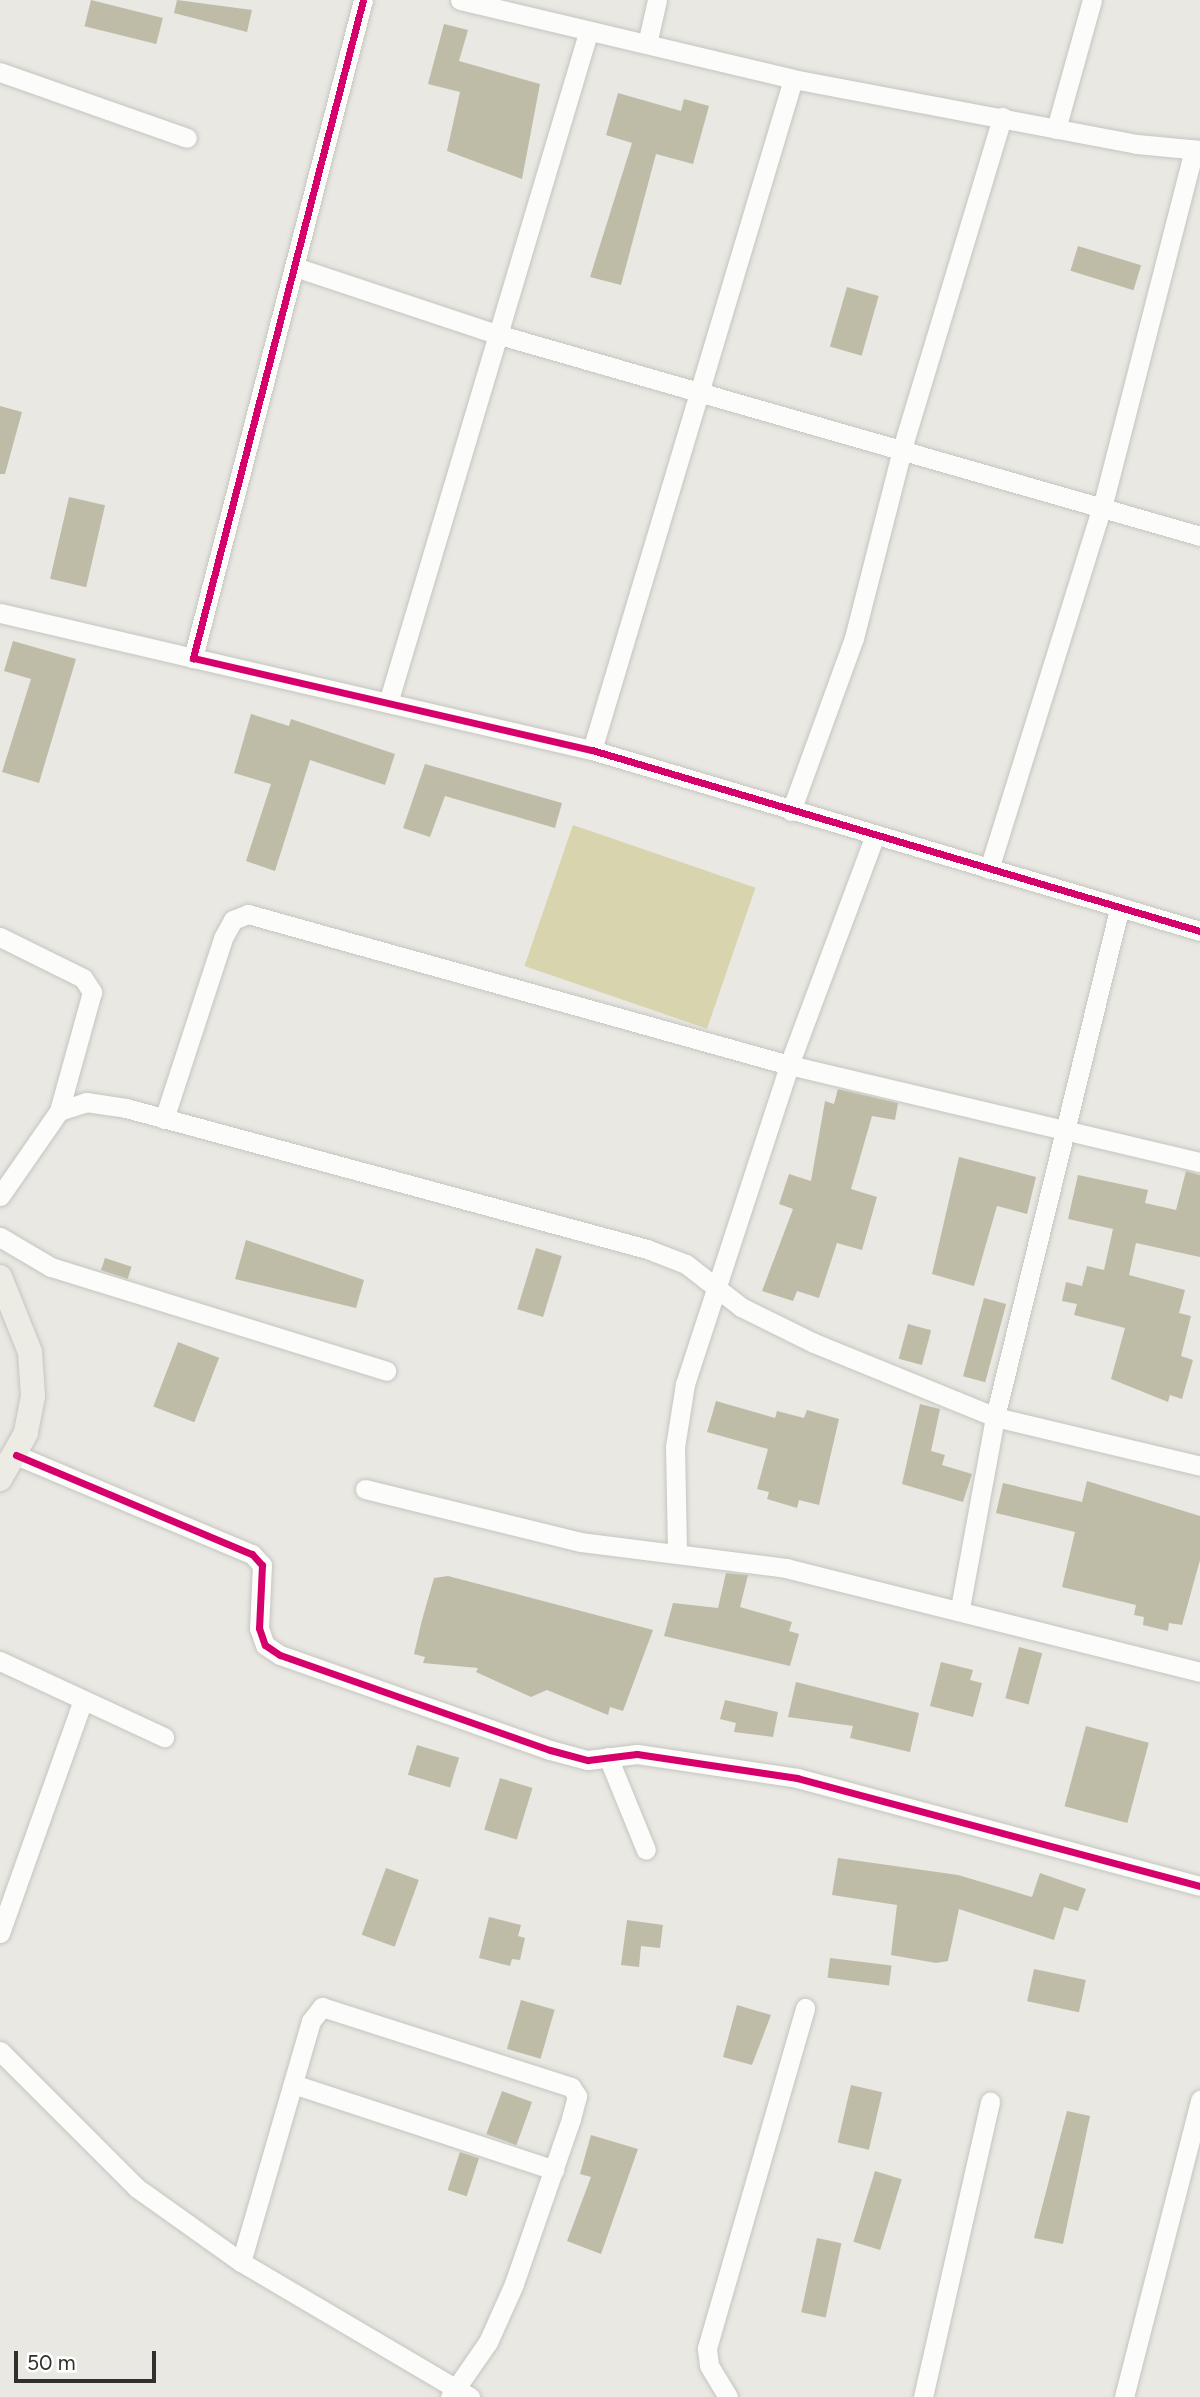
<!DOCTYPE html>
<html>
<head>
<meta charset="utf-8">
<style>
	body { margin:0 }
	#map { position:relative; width:1200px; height:2397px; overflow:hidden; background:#e9e8e3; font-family:Figtree,sans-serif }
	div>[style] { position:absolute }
	.green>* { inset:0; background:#d7d4ae; transform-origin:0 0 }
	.building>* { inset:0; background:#bebca6; transform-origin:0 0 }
	.roads { filter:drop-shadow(0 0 2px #c5c5c0) drop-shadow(0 0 2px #c5c5c0) }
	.minor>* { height:19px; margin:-9.5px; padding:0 9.5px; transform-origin:9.5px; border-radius:9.5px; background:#fcfcfb }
	.major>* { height:24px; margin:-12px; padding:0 12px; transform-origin:12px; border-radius:12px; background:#ecebe4 }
	.cycleway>* { height:7px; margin:-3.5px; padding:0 3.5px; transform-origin:3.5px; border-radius:3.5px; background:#d6006c }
	span { translate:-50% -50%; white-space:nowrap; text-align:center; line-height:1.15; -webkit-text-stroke:5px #fff; paint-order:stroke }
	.scale { position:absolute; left:14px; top:2351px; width:142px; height:32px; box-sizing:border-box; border:4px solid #30302c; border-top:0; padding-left:9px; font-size:21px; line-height:24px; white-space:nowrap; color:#30302c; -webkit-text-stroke:5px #fff; paint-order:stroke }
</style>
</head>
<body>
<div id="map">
	<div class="green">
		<div style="left:573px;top:825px;width:193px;height:149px;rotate:19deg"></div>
	</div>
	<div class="building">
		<div style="left:91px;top:0;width:74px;height:27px;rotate:14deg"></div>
		<div style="clip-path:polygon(177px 0,252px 10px,247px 32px,174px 13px)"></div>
		<div style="clip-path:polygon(444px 24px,468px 30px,459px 61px,540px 84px,522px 179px,447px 151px,460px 92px,428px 84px)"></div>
		<div style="clip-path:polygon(618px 93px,681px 111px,684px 99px,709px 106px,693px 164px,656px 154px,621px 285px,590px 277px,632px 143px,606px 135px)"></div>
		<div style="left:1078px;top:246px;width:66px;height:26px;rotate:17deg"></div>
		<div style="left:847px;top:287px;width:33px;height:62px;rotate:16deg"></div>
		<div style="clip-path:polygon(0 406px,22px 412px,5px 474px,0 474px)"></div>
		<div style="left:69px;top:497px;width:37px;height:84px;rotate:13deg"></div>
		<div style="clip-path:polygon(13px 641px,76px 659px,39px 783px,2px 772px,31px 679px,4px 671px)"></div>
		<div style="clip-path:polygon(251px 714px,289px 726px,291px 719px,395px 754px,385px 785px,310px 760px,275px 871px,246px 861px,271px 784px,234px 773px)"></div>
		<div style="clip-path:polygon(425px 764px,562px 803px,555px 828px,445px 796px,430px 837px,403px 828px)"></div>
		<div style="clip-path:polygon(838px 1089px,898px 1103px,895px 1120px,872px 1116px,851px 1189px,877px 1197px,862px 1250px,837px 1243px,819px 1298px,797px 1291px,793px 1301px,762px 1291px,793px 1209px,779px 1204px,789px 1174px,811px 1181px,825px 1101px,834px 1104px)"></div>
		<div style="clip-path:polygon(959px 1157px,1036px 1177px,1027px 1214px,997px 1206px,974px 1286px,932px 1274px)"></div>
		<div style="clip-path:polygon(1186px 1171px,1200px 1175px,1200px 1257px,1136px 1243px,1129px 1275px,1185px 1290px,1179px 1313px,1191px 1316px,1181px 1356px,1193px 1360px,1182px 1399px,1170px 1395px,1168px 1402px,1111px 1379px,1125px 1328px,1074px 1315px,1077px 1304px,1062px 1301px,1066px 1282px,1082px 1286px,1087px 1266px,1104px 1270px,1113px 1229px,1068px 1219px,1078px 1175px,1148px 1190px,1145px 1203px,1176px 1210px)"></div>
		<div style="clip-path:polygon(246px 1240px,364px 1280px,356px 1308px,235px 1279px)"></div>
		<div style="left:536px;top:1248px;width:27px;height:64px;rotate:17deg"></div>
		<div style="left:105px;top:1258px;width:28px;height:13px;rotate:18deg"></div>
		<div style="left:984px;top:1298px;width:23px;height:81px;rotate:15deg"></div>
		<div style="left:908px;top:1324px;width:24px;height:36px;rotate:15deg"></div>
		<div style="left:178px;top:1342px;width:44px;height:69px;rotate:21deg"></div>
		<div style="clip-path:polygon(716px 1401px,775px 1418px,777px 1411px,804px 1418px,807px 1410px,839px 1419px,819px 1505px,799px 1500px,797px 1508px,767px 1499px,769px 1492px,757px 1489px,768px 1449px,707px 1432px)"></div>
		<div style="clip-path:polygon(920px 1404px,940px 1409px,931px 1451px,945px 1455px,942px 1465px,972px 1474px,963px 1502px,902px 1484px)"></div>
		<div style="clip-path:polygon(1087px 1481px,1200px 1516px,1200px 1560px,1182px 1625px,1169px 1623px,1168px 1631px,1143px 1625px,1144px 1617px,1134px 1615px,1136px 1605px,1062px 1587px,1075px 1532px,996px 1513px,1003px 1483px,1082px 1502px)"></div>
		<div style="clip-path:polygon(726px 1573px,748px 1575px,740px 1607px,792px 1622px,789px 1631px,799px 1634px,790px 1666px,664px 1636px,673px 1603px,718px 1608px)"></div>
		<div style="clip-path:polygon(448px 1576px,653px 1630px,623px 1711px,610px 1707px,608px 1715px,547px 1690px,531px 1697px,476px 1672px,478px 1668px,423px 1663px,425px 1657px,414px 1654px,422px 1620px,434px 1578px)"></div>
		<div style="left:1019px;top:1647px;width:24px;height:53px;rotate:15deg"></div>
		<div style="clip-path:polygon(941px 1662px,973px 1670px,970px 1680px,982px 1683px,973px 1717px,930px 1706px)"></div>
		<div style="clip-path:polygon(796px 1682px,919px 1713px,910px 1752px,850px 1738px,853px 1726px,788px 1717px)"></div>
		<div style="clip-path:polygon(725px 1700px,778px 1712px,773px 1737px,734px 1732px,736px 1723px,720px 1719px)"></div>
		<div style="left:1086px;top:1726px;width:65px;height:83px;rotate:15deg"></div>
		<div style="left:417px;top:1745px;width:44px;height:31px;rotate:17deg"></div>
		<div style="left:500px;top:1778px;width:34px;height:54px;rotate:17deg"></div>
		<div style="clip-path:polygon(838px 1858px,958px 1875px,1032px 1897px,1040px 1873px,1086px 1889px,1078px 1911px,1064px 1907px,1054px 1940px,959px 1909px,948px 1961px,936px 1963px,891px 1955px,897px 1905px,832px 1895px)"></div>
		<div style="left:386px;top:1868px;width:35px;height:71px;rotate:20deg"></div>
		<div style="clip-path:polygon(489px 1917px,521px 1925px,518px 1936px,525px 1938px,520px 1960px,512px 1959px,510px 1966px,479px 1958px)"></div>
		<div style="clip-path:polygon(627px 1920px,663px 1925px,660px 1948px,641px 1946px,639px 1967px,621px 1965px)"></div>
		<div style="left:830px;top:1958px;width:62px;height:20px;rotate:7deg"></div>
		<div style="left:1034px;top:1969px;width:53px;height:33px;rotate:12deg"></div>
		<div style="left:521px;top:2000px;width:35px;height:51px;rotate:16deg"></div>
		<div style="clip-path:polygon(737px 2005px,771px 2015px,752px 2065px,723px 2057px)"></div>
		<div style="left:851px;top:2085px;width:32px;height:59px;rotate:13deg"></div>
		<div style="left:502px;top:2091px;width:32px;height:46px;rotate:20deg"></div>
		<div style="clip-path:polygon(1067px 2111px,1090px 2116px,1063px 2244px,1034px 2238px)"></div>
		<div style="clip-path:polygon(591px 2135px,638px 2149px,601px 2254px,567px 2241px,591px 2177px,580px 2174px)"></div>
		<div style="left:460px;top:2152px;width:20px;height:40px;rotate:18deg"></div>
		<div style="left:875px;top:2171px;width:28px;height:74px;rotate:17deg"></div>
		<div style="left:817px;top:2238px;width:25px;height:76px;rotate:12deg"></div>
	</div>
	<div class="roads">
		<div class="minor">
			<div style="left:363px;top:0;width:680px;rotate:104.49deg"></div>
			<div style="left:193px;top:658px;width:409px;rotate:13deg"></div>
			<div style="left:592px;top:750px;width:634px;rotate:16.58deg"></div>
			<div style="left:460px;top:0;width:342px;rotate:13.3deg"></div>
			<div style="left:793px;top:79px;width:350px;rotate:10.7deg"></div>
			<div style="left:1137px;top:144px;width:63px;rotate:5.4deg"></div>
			<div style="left:647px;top:44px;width:45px;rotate:-77.2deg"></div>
			<div style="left:0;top:72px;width:198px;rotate:19.4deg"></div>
			<div style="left:1056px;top:129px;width:134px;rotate:-74.4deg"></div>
			<div style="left:295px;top:267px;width:216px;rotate:18.4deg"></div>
			<div style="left:500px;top:335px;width:728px;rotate:16.02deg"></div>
			<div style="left:0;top:613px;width:198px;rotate:13.1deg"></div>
			<div style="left:388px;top:703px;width:699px;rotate:-73.38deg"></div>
			<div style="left:592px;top:750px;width:700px;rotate:-73.32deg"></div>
			<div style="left:791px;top:811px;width:184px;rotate:-70deg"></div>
			<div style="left:854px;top:638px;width:195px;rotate:-75.7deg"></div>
			<div style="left:902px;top:449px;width:347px;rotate:-73.2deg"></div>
			<div style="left:989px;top:869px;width:382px;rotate:-72.7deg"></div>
			<div style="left:1103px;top:504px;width:366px;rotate:-75.6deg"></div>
			<div style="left:0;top:937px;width:93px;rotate:26.3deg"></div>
			<div style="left:83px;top:978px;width:17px;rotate:57deg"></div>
			<div style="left:92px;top:992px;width:123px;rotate:105.5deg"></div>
			<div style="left:164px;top:1119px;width:190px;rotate:-71.9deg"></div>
			<div style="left:223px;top:938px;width:21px;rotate:-61deg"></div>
			<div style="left:233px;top:920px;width:16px;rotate:-22deg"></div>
			<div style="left:248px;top:914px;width:562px;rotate:15.6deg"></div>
			<div style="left:789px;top:1065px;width:422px;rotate:13.3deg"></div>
			<div style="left:0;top:1196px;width:103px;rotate:-55.2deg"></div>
			<div style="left:59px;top:1111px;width:28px;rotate:-18deg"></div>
			<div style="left:86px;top:1102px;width:40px;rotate:8.5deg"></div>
			<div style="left:126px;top:1108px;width:540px;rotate:15.14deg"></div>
			<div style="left:647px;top:1249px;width:42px;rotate:21deg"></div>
			<div style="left:686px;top:1264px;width:70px;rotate:38deg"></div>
			<div style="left:741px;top:1307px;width:81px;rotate:26.3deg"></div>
			<div style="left:814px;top:1343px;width:196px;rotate:22.2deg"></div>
			<div style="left:995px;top:1417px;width:211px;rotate:13.4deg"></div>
			<div style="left:0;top:1237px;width:59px;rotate:30.5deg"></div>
			<div style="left:51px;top:1267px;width:351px;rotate:17.2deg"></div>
			<div style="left:16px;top:1455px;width:256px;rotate:22.8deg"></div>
			<div style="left:252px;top:1554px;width:15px;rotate:48deg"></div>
			<div style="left:262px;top:1565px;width:63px;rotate:92.7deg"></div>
			<div style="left:259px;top:1628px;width:18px;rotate:71deg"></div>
			<div style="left:265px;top:1645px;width:18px;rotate:34deg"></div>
			<div style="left:280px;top:1655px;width:286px;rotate:19.4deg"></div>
			<div style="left:550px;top:1750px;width:39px;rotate:15deg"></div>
			<div style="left:588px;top:1760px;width:49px;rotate:-7deg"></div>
			<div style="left:637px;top:1754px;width:162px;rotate:8.5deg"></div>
			<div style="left:797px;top:1778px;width:417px;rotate:15deg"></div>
			<div style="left:365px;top:1489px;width:222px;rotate:13.8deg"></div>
			<div style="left:581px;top:1542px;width:207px;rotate:7.2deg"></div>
			<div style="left:786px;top:1568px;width:427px;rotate:14.1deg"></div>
			<div style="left:677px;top:1550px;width:103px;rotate:-91.1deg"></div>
			<div style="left:675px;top:1447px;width:64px;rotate:-81deg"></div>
			<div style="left:685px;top:1384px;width:336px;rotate:-71.9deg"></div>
			<div style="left:789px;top:1065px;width:242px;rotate:-69.5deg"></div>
			<div style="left:960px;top:1608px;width:194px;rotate:-79.6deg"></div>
			<div style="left:995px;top:1417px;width:522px;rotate:-76.26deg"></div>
			<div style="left:0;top:1661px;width:181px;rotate:24.9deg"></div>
			<div style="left:608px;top:1757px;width:100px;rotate:67.8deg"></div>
			<div style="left:0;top:1933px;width:247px;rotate:-70.4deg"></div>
			<div style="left:0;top:2051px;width:194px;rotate:45deg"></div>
			<div style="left:137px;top:2188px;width:128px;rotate:35.4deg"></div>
			<div style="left:241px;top:2262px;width:266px;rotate:30.5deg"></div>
			<div style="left:293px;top:2084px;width:275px;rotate:18.2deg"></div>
			<div style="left:241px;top:2262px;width:251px;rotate:-73.8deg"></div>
			<div style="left:311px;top:2021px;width:18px;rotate:-52deg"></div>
			<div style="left:322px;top:2007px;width:262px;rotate:17.8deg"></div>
			<div style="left:571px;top:2087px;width:11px;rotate:56deg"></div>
			<div style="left:577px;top:2096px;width:24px;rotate:105deg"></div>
			<div style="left:571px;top:2119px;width:175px;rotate:109.1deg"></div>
			<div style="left:514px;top:2284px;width:64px;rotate:114.1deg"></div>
			<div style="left:488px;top:2342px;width:67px;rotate:124.6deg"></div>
			<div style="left:728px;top:2397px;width:37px;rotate:-121deg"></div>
			<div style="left:709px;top:2365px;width:17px;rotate:-97deg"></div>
			<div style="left:707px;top:2348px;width:354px;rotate:-73.9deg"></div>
			<div style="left:923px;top:2397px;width:303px;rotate:-77.2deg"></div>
			<div style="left:1124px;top:2397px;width:307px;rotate:-75.6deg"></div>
		</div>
		<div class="major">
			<div style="left:0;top:1277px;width:81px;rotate:68.2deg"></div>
			<div style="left:30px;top:1352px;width:44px;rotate:86.1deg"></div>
			<div style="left:33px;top:1396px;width:38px;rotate:101deg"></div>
			<div style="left:26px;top:1433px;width:53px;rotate:119.5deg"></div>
		</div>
	</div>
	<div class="cycleway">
		<div style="left:363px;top:0;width:680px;rotate:104.49deg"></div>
		<div style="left:193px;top:658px;width:409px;rotate:13deg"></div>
		<div style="left:592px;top:750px;width:634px;rotate:16.58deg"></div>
		<div style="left:16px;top:1455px;width:256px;rotate:22.8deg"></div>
		<div style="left:252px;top:1554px;width:15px;rotate:48deg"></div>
		<div style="left:262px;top:1565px;width:63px;rotate:92.7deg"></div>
		<div style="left:259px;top:1628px;width:18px;rotate:71deg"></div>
		<div style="left:265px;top:1645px;width:18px;rotate:34deg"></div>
		<div style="left:280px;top:1655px;width:286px;rotate:19.4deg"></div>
		<div style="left:550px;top:1750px;width:39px;rotate:15deg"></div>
		<div style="left:588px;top:1760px;width:49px;rotate:-7deg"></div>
		<div style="left:637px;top:1754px;width:162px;rotate:8.5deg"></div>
		<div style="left:797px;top:1778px;width:417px;rotate:15deg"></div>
	</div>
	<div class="scale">50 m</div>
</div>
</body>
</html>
